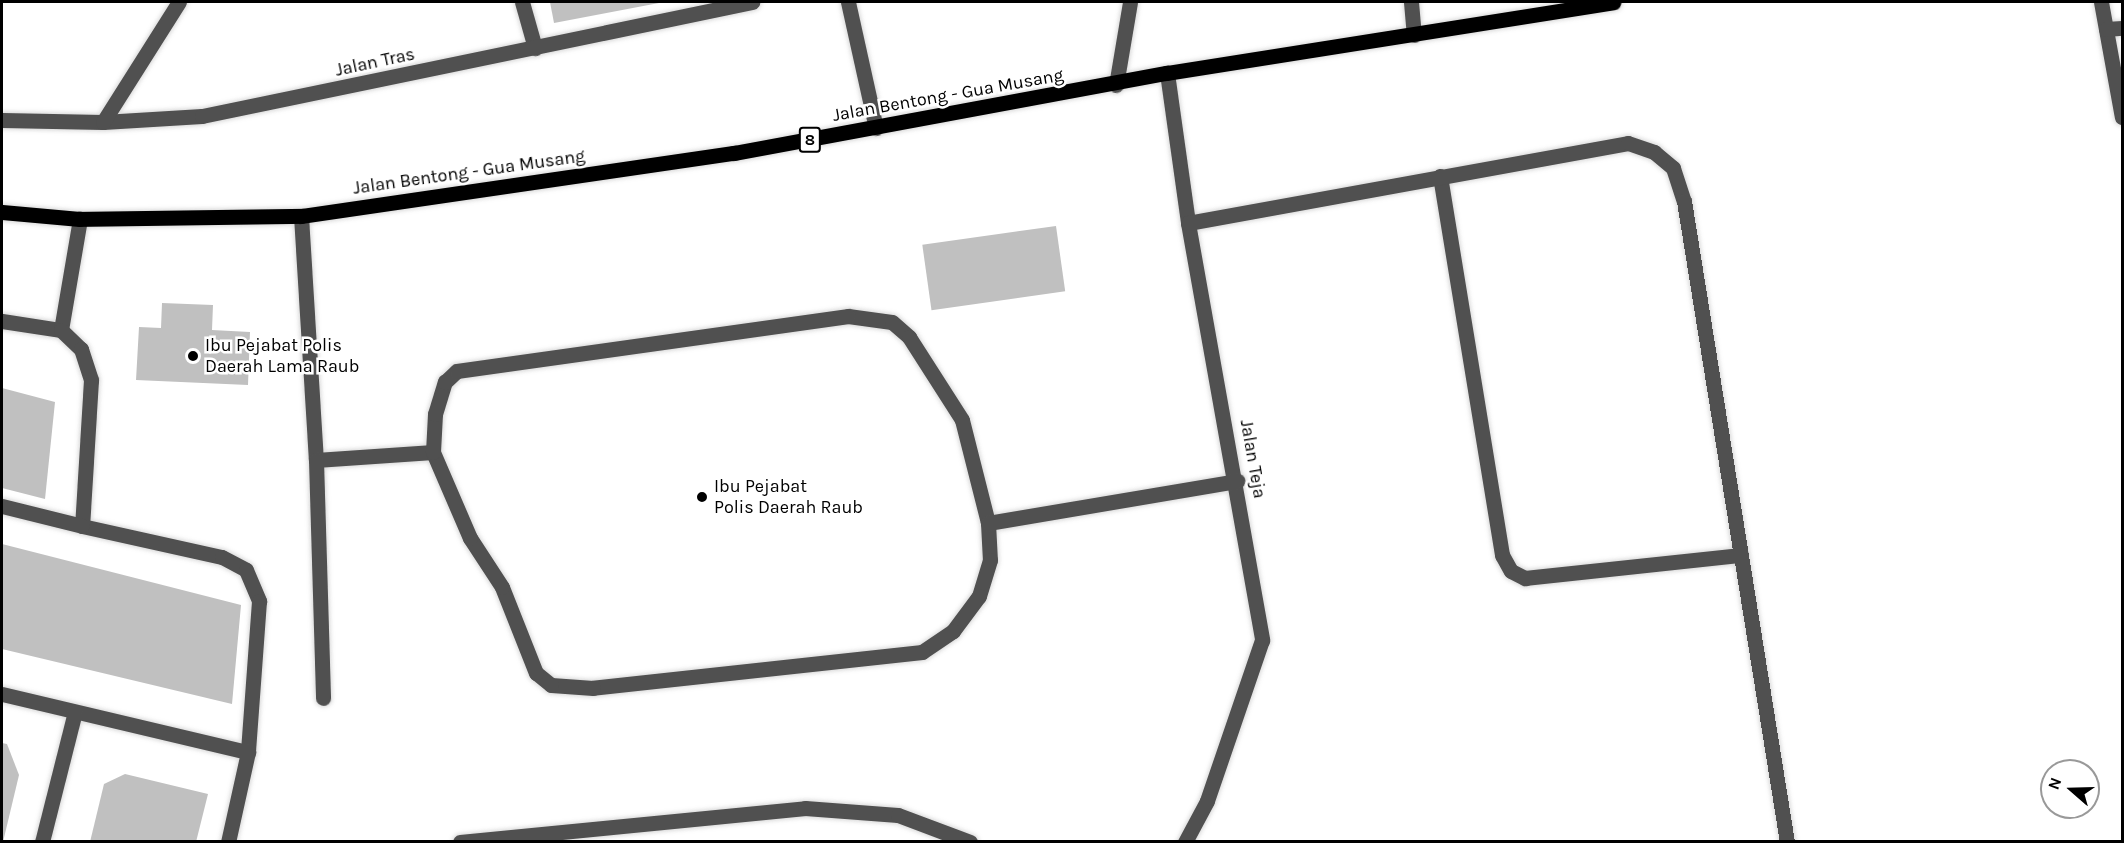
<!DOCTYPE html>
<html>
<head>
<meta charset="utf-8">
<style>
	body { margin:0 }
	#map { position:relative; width:2124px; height:843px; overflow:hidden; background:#fff; font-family:Karla,sans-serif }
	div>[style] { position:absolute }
	.building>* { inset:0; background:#c0c0c0; transform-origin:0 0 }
	.roads { filter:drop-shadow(0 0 2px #dbdbdb) drop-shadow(0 0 2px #dbdbdb) }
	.minor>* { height:15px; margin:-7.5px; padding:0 7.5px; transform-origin:7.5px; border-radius:7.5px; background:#505050 }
	.major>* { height:15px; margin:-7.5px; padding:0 7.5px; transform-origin:7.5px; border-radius:7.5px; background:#000 }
	.dots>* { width:16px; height:16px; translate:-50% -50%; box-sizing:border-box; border:3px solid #fff; border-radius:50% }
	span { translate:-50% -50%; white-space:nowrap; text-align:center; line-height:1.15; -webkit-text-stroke:5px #fff; paint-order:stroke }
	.shield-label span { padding:2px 4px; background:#fff; border:2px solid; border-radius:4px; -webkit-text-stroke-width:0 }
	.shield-label { font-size:16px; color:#000; font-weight:700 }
	.street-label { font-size:18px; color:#000 }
	.poi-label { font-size:18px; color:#000 }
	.left { translate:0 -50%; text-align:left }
	.frame { position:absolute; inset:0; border:3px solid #000; pointer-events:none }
	.north { position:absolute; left:2040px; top:759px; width:60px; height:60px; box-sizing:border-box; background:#fff; border:2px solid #999; border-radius:50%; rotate:290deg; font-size:16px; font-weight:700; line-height:24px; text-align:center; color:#000 }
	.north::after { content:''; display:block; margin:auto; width:21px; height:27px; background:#000; clip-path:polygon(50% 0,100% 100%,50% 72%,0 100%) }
</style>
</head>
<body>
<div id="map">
	<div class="building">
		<div style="clip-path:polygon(550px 2px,659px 2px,659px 3px,554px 23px)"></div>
		<div style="left:1056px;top:226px;width:66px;height:135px;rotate:82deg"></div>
		<div style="clip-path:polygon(162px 303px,213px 305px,212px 330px,250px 332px,248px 385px,136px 380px,139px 327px,161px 328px)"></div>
		<div style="clip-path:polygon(2px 388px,55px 402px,45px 499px,2px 488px)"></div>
		<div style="clip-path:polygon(2px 544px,241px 605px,232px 704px,2px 649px)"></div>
		<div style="clip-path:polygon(2px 743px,7px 744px,19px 775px,3px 842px)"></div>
		<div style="clip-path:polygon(125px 774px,208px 794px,196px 842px,90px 842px,104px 784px)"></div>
	</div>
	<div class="roads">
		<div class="minor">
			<div style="left:522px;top:2px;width:48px;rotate:74.2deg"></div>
			<div style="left:848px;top:2px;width:129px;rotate:77.5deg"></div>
			<div style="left:1411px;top:2px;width:33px;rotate:85deg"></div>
			<div style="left:2101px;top:2px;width:117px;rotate:79.7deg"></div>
			<div style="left:2106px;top:29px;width:16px;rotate:-4deg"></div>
			<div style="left:1167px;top:73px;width:151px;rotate:82deg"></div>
			<div style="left:1188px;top:223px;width:424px;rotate:79.9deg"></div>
			<div style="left:1262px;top:640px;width:170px;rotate:108.9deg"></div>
			<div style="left:1207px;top:801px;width:47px;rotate:118.2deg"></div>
			<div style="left:1116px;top:85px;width:84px;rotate:-80.4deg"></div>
			<div style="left:2px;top:120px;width:101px;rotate:1.1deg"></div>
			<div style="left:103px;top:122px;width:99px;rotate:-3.5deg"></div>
			<div style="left:202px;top:116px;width:562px;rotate:-11.71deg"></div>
			<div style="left:103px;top:122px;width:142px;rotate:-57.7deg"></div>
			<div style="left:1440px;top:176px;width:384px;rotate:80.7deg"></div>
			<div style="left:1502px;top:555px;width:18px;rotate:61deg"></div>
			<div style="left:1511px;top:571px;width:16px;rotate:27deg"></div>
			<div style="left:1525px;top:578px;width:217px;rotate:-6.1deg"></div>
			<div style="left:301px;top:216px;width:244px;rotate:86.5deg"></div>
			<div style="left:316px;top:460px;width:117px;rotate:-3.9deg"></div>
			<div style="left:1188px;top:223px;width:447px;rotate:-10.3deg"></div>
			<div style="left:1628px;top:143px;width:28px;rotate:19deg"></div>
			<div style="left:1654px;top:152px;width:25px;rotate:40deg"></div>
			<div style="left:1673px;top:168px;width:35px;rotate:72deg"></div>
			<div style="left:1684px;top:201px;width:649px;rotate:80.87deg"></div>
			<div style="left:848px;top:316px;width:44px;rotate:7.8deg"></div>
			<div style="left:892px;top:322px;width:23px;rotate:41deg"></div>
			<div style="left:909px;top:337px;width:98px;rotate:57.4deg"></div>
			<div style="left:962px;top:420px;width:106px;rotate:75.8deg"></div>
			<div style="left:988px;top:523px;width:37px;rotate:87deg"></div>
			<div style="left:990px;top:560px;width:38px;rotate:107deg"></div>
			<div style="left:979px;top:596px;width:44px;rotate:126.6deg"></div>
			<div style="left:953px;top:631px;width:37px;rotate:146deg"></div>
			<div style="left:922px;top:652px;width:331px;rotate:173.8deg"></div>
			<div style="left:593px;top:688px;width:42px;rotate:-175.9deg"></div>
			<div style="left:551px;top:685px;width:19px;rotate:-141deg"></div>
			<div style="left:536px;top:673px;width:92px;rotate:-111.6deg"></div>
			<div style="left:502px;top:587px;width:59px;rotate:-123.1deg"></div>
			<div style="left:470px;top:538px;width:94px;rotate:-113.3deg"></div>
			<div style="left:433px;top:452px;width:38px;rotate:-87deg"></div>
			<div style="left:435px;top:414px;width:34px;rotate:-73deg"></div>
			<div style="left:445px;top:382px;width:16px;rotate:-43deg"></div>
			<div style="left:457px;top:371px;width:395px;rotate:-8deg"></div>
			<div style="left:2px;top:321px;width:60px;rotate:8.7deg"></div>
			<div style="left:61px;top:330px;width:113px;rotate:-80.3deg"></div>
			<div style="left:61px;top:330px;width:28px;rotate:44deg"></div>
			<div style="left:81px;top:349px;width:33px;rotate:72deg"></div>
			<div style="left:91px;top:380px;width:146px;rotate:93.5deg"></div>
			<div style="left:82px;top:526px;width:143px;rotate:12.5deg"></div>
			<div style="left:222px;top:557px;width:27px;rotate:28deg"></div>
			<div style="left:246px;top:570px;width:34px;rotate:67deg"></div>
			<div style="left:259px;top:601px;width:151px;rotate:94.2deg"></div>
			<div style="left:248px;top:752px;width:92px;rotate:102.5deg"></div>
			<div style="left:316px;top:460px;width:238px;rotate:88.3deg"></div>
			<div style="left:2px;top:506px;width:82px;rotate:14deg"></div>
			<div style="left:988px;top:523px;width:253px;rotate:-9.6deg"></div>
			<div style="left:2px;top:694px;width:253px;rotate:13.3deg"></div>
			<div style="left:42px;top:842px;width:134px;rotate:-75.8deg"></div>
			<div style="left:460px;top:842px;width:347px;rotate:-5.6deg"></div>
			<div style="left:805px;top:808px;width:93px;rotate:4.3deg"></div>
			<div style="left:898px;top:815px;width:77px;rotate:20.6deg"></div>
		</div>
		<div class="major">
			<div style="left:2px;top:212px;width:78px;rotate:5.1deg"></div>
			<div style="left:80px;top:219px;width:221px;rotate:-0.8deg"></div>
			<div style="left:301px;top:216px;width:438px;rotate:-8.3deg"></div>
			<div style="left:734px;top:153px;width:440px;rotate:-10.5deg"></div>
			<div style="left:1167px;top:73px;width:452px;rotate:-9deg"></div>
		</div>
	</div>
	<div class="dots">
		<div style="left:193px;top:356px;background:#000"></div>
		<div style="left:702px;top:497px;background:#000"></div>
	</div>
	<div class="shield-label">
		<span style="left:810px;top:140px">8</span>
	</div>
	<div class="street-label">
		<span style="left:375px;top:62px;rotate:-12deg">Jalan Tras</span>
		<span style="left:948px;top:95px;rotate:-10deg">Jalan Bentong - Gua Musang</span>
		<span style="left:469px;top:172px;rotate:-8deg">Jalan Bentong - Gua Musang</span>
		<span style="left:1253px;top:459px;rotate:80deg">Jalan Teja</span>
	</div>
	<div class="poi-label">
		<span class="left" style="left:205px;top:356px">Ibu Pejabat Polis<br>Daerah Lama Raub</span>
		<span class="left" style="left:714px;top:497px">Ibu Pejabat<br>Polis Daerah Raub</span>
	</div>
	<div class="frame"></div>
	<div class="north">N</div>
</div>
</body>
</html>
